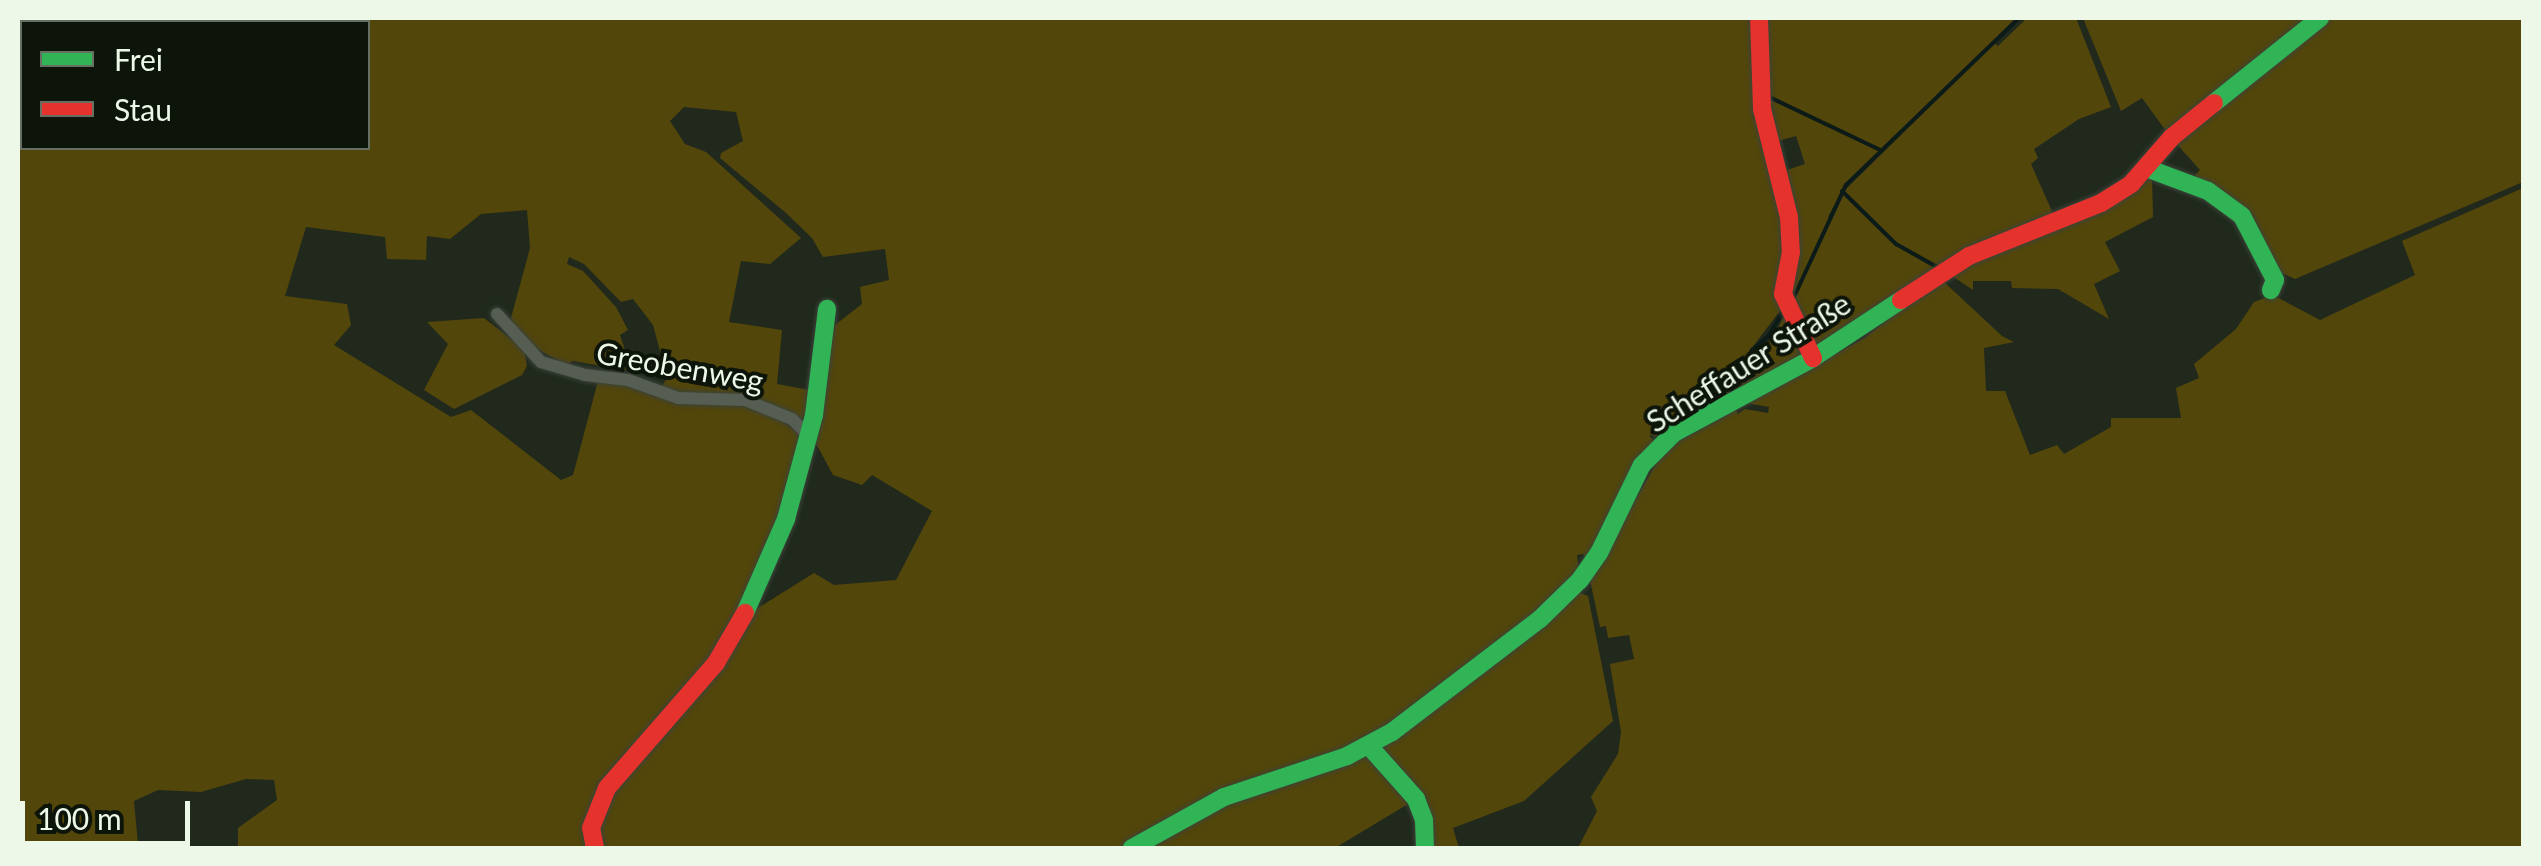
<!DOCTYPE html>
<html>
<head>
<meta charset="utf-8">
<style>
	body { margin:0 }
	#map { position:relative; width:2541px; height:866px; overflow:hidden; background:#20291c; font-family:Lato,sans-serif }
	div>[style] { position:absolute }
	.green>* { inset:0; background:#53460b }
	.stream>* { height:4px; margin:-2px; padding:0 2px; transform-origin:2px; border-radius:2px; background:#0c1b18 }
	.roads { filter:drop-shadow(0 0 2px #3b4339) drop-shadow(0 0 2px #3b4339) }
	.street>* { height:12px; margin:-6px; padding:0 6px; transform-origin:6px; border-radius:6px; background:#565d52 }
	.fast>* { height:18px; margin:-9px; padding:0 9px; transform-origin:9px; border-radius:9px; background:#30b455 }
	.jam>* { height:18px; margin:-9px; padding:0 9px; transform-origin:9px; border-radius:9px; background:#e5322d }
	span { translate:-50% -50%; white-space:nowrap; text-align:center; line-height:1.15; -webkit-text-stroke:8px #0d140a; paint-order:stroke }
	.street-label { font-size:30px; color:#edf8e9 }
	.frame { position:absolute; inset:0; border:20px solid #edf8e9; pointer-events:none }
	.legend { position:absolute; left:20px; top:20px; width:350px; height:130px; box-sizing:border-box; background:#0d140a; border:2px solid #676f63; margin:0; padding:12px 18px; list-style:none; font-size:30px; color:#edf8e9 }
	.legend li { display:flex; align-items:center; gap:20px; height:50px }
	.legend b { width:50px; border:2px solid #676f63 }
	.scale { position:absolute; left:20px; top:801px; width:170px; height:45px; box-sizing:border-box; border:5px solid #edf8e9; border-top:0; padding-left:12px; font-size:30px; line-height:35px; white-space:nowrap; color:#edf8e9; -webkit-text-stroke:8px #0d140a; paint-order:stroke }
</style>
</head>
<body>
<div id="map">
	<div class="green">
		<div style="clip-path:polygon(evenodd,18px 18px,1755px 18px,1758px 109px,1788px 225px,1778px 294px,1782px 308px,1748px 353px,1728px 398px,1660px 437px,1649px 435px,1654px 441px,1638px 459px,1586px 563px,1584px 554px,1577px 555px,1579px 571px,1552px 600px,1486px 655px,1368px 742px,1208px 798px,1123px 848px,238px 848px,238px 828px,277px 800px,274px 780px,246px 779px,201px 792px,158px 790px,134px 801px,138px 844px,183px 848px,18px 848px,18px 18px,22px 22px,368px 22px,368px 148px,22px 148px,22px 22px,18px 18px,684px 107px,736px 112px,743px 141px,721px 153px,720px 158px,786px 213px,812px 238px,823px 257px,885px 249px,889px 280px,860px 287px,862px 304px,835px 325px,814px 440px,833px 475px,862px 485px,872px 475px,932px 511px,896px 580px,834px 585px,814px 573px,753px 611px,682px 710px,610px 791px,597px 824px,586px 827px,608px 780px,680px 701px,739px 619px,779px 531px,796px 472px,799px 434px,771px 412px,749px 403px,678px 401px,625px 383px,598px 381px,573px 475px,561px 480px,471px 410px,451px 417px,334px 345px,351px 325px,347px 304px,285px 296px,306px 227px,385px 237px,387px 259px,426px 260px,427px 236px,450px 239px,481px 214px,527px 210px,530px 248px,511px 318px,513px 328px,525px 342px,566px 365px,573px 361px,625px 370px,630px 365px,620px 335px,628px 330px,616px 307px,583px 271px,567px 264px,569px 257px,584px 264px,621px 302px,633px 299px,653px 325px,662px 358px,673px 369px,662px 386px,682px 395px,755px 398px,801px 420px,809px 419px,815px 391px,777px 384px,782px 330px,729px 322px,741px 261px,770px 264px,801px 238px,706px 152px,685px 144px,670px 121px,684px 107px)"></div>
		<div style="clip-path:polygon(1763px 18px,2017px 18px,1881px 149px,1799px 110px,1880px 151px,1846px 183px,1828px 217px,1832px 218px,1842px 193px,1895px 245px,1938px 270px,1818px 347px,1790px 307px,1826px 232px,1791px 300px,1781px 172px,1805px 164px,1796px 136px,1771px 143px,1764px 97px,1787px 104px,1764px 92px)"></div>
		<div style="clip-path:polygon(2027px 18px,2076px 18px,2111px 107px,2079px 119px,2034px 149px,2038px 158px,2031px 164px,2055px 218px,1941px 268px,1897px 243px,1844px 191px,1994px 43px,1998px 46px)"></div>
		<div style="clip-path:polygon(2083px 18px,2313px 18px,2169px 135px,2142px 98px,2121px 111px)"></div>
		<div style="clip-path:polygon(2327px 18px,2523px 18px,2523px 182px,2295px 279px,2275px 270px,2256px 226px,2190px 180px,2200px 170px,2174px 141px)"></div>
		<div style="clip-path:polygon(2145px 177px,2152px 177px,2153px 217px,2105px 242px,2120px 271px,2094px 284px,2109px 319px,2058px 289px,2012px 288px,2011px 281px,1973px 281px,1973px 290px,1952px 276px,1953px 269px)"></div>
		<div style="clip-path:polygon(2523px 188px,2523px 848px,1578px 848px,1597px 811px,1591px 797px,1618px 754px,1621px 732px,1610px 664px,1634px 659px,1629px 635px,1608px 638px,1606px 626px,1600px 627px,1590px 580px,1657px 462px,1676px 443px,1736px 410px,1738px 414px,1745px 409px,1768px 413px,1769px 407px,1746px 403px,1863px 339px,1937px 282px,1944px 282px,2002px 336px,2014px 342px,1984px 348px,1986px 391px,2005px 391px,2030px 455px,2057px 445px,2064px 454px,2111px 427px,2111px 418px,2181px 418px,2176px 388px,2199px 378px,2194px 364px,2236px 329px,2254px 302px,2273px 295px,2320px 320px,2415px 275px,2402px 241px)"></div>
		<div style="clip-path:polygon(1785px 314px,1800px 351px,1798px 360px,1735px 395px,1754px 352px,1773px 338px)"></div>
		<div style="clip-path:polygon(484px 318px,524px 349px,527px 366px,522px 375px,454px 409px,424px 390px,448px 344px,427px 322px)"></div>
		<div style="clip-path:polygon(1576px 591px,1588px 596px,1613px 721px,1524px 801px,1453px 828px,1459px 848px,1429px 848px,1427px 818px,1381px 750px,1383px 744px)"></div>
		<div style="clip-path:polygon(1363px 755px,1373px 757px,1413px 801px,1335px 848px,1141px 848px,1192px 817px)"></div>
	</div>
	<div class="stream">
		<div style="left:1769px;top:97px;width:125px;rotate:25.5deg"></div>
		<div style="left:1842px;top:191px;width:76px;rotate:44.5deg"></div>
		<div style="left:1896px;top:244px;width:49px;rotate:29.2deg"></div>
		<div style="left:1793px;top:299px;width:126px;rotate:-65.1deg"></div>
		<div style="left:1846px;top:185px;width:240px;rotate:-44deg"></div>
		<div style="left:1731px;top:394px;width:49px;rotate:-64.5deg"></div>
		<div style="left:1752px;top:350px;width:23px;rotate:-41deg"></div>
		<div style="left:1769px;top:335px;width:29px;rotate:-59deg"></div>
	</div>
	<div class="roads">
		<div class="street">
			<div style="left:62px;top:22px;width:6px;rotate:-39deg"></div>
			<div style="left:18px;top:45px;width:4px;rotate:-27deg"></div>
			<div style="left:497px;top:314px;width:65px;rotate:47.5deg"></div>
			<div style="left:541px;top:362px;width:46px;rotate:16.5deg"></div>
			<div style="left:585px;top:375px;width:43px;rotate:6.6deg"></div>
			<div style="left:628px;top:380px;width:53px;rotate:19.8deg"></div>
			<div style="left:678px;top:398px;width:67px;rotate:1.7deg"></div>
			<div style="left:745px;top:400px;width:51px;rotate:22deg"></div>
			<div style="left:792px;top:419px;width:23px;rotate:45deg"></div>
		</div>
		<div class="fast">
			<div style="left:2214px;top:103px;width:136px;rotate:-38.7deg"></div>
			<div style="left:2149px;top:169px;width:63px;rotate:20.4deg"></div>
			<div style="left:2208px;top:191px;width:42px;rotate:36.3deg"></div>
			<div style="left:2242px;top:216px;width:72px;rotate:62.7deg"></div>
			<div style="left:2275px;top:280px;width:11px;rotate:112deg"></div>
			<div style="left:745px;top:613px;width:103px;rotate:-66.4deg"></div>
			<div style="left:786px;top:519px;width:108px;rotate:-74.9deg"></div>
			<div style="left:814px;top:415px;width:107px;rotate:-83deg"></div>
			<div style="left:1369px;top:746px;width:71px;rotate:48.4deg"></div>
			<div style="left:1416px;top:799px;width:22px;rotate:69deg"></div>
			<div style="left:1424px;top:820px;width:28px;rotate:88deg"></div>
			<div style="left:1132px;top:848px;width:105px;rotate:-29deg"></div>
			<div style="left:1224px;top:797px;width:130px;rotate:-18.4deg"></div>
			<div style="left:1347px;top:756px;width:51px;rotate:-28.1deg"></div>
			<div style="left:1392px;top:732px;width:186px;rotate:-37.4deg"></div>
			<div style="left:1540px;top:619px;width:56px;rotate:-44.3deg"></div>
			<div style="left:1580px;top:580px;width:33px;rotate:-55deg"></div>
			<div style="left:1599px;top:553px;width:98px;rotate:-64deg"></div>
			<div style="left:1642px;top:465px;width:45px;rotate:-45deg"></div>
			<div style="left:1674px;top:433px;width:158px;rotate:-28.3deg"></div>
			<div style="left:1813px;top:358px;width:105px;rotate:-33.4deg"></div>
		</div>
		<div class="jam">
			<div style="left:1759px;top:18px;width:91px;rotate:88.1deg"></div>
			<div style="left:1762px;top:109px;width:111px;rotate:76deg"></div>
			<div style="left:1789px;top:217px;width:35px;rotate:87deg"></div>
			<div style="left:1791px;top:252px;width:43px;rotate:100.8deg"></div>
			<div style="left:1783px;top:294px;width:71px;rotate:64.9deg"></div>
			<div style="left:1901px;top:300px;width:81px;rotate:-32.9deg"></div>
			<div style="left:1969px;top:256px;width:142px;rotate:-21.9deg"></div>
			<div style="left:2101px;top:203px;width:36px;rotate:-32deg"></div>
			<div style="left:2131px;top:184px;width:62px;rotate:-48.9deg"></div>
			<div style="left:2172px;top:137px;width:54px;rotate:-39deg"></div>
			<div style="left:595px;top:848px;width:20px;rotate:-101deg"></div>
			<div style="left:591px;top:828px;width:43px;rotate:-68.2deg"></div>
			<div style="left:607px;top:788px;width:166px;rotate:-48.9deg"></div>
			<div style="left:716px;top:663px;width:58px;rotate:-59.9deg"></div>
		</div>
	</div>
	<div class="street-label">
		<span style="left:1748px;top:362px;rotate:-32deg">Scheffauer Straße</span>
		<span style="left:680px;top:366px;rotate:10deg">Greobenweg</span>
	</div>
	<div class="frame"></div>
	<ul class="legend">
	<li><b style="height:12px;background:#30b455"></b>Frei</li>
	<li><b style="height:12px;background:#e5322d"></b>Stau</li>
	</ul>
	<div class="scale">100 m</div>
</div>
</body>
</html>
